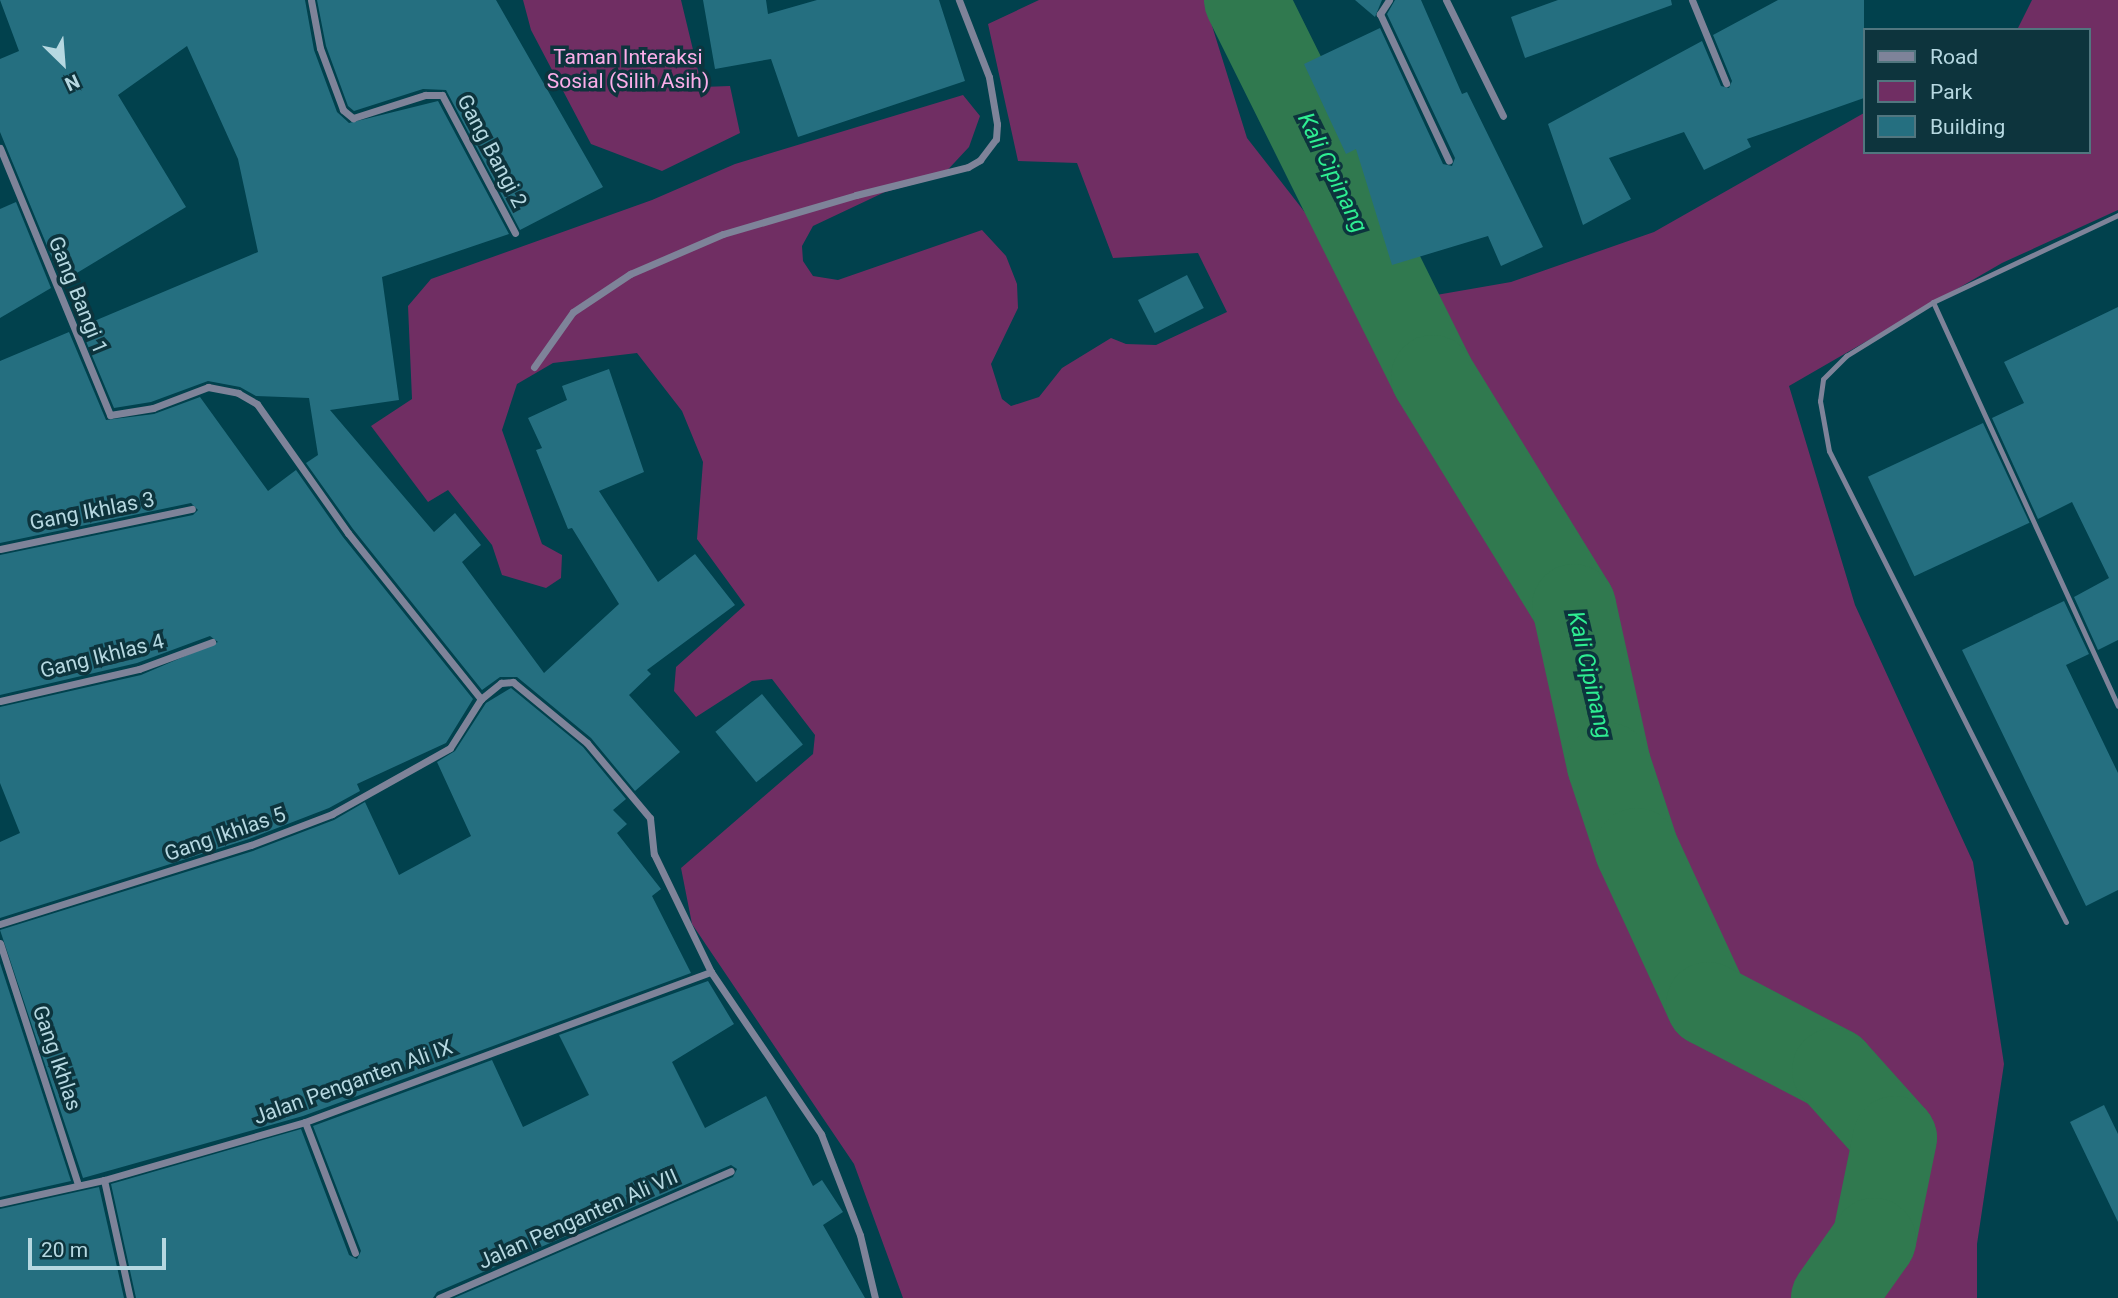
<!DOCTYPE html>
<html>
<head>
<meta charset="utf-8">
<style>
	body { margin:0 }
	#map { position:relative; width:2118px; height:1298px; overflow:hidden; background:#01414d; font-family:Roboto,sans-serif }
	div>[style] { position:absolute }
	.green>* { inset:0; background:#702e63 }
	.river>* { height:84px; margin:-42px; padding:0 42px; transform-origin:42px; border-radius:42px; background:#30794f }
	.building>* { inset:0; background:#256f80; transform-origin:0 0 }
	.service>* { height:5px; margin:-2.5px; padding:0 2.5px; transform-origin:2.5px; border-radius:2.5px; background:#7e8399 }
	.minor>* { height:7px; margin:-3.5px; padding:0 3.5px; transform-origin:3.5px; border-radius:3.5px; background:#7e8399 }
	span { translate:-50% -50%; white-space:nowrap; text-align:center; line-height:1.15; -webkit-text-stroke:7px #0d343d; paint-order:stroke }
	.park-label { font-size:21px; color:#fbaee9 }
	.street-label { font-size:21px; color:#b6d8e1 }
	.water-label { font-size:23px; color:#2eee92; font-style:italic }
	.legend { position:absolute; left:1863px; top:28px; width:228px; height:126px; box-sizing:border-box; background:#0d343d; border:2px solid #51767f; margin:0; padding:9px 12px; list-style:none; font-size:21px; color:#b6d8e1 }
	.legend li { display:flex; align-items:center; gap:14px; height:35px }
	.legend b { width:35px; border:2px solid #51767f }
	.north { position:absolute; left:28px; top:28px; width:70px; height:70px; -webkit-text-stroke:5px #0d343d; paint-order:stroke; rotate:155deg; font-size:19px; font-weight:700; line-height:28px; text-align:center; color:#b6d8e1 }
	.north::after { content:''; display:block; margin:auto; width:24px; height:32px; background:#b6d8e1; clip-path:polygon(50% 0,100% 100%,50% 72%,0 100%) }
	.scale { position:absolute; left:28px; top:1238px; width:138px; height:32px; box-sizing:border-box; border:4px solid #b6d8e1; border-top:0; padding-left:9px; font-size:21px; line-height:24px; white-space:nowrap; color:#b6d8e1; -webkit-text-stroke:5px #0d343d; paint-order:stroke }
</style>
</head>
<body>
<div id="map">
	<div class="green">
		<div style="clip-path:polygon(523px 0,681px 0,702px 87px,730px 86px,740px 133px,662px 171px,591px 144px,531px 30px)"></div>
		<div style="clip-path:polygon(1039px 0,1204px 0,1247px 138px,1328px 242px,1396px 302px,1511px 282px,1654px 232px,1864px 113px,1864px 152px,2088px 152px,2088px 30px,2017px 30px,2032px 0,2118px 0,2118px 210px,2002px 263px,1789px 386px,1855px 605px,1973px 862px,2004px 1064px,1977px 1244px,1977px 1298px,903px 1298px,854px 1164px,692px 924px,681px 868px,813px 754px,815px 735px,772px 679px,752px 681px,696px 717px,674px 691px,676px 667px,745px 605px,697px 539px,703px 462px,682px 411px,637px 353px,553px 363px,517px 384px,502px 430px,542px 544px,562px 555px,561px 578px,546px 588px,502px 575px,492px 545px,448px 490px,428px 502px,371px 426px,412px 399px,408px 306px,431px 279px,652px 200px,735px 164px,963px 95px,980px 116px,969px 147px,941px 177px,885px 192px,813px 226px,802px 246px,803px 261px,813px 276px,838px 280px,982px 230px,1006px 256px,1017px 284px,1018px 308px,991px 364px,1002px 399px,1011px 406px,1039px 397px,1062px 368px,1111px 338px,1126px 344px,1156px 345px,1227px 312px,1198px 253px,1113px 258px,1077px 163px,1018px 161px,988px 24px)"></div>
	</div>
	<div class="river">
		<div style="left:1246px;top:0;width:421px;rotate:63.6deg"></div>
		<div style="left:1433px;top:377px;width:269px;rotate:58.4deg"></div>
		<div style="left:1574px;top:606px;width:163px;rotate:77.6deg"></div>
		<div style="left:1609px;top:765px;width:89px;rotate:71.8deg"></div>
		<div style="left:1637px;top:850px;width:170px;rotate:65.2deg"></div>
		<div style="left:1708px;top:1004px;width:142px;rotate:27.6deg"></div>
		<div style="left:1834px;top:1070px;width:91px;rotate:48.1deg"></div>
		<div style="left:1895px;top:1138px;width:104px;rotate:101.6deg"></div>
		<div style="left:1874px;top:1240px;width:71px;rotate:125.3deg"></div>
	</div>
	<div class="building">
		<div style="clip-path:polygon(0 0,305px 0,314px 50px,337px 112px,349px 123px,438px 101px,509px 234px,382px 277px,399px 400px,330px 410px,434px 532px,455px 513px,481px 545px,462px 562px,544px 673px,619px 604px,572px 528px,568px 529px,536px 450px,542px 448px,528px 418px,567px 400px,562px 386px,609px 369px,644px 472px,599px 491px,658px 582px,695px 554px,735px 605px,647px 670px,651px 674px,629px 695px,680px 752px,635px 791px,591px 738px,517px 677px,500px 677px,482px 690px,353px 529px,306px 463px,318px 455px,309px 398px,256px 396px,240px 387px,208px 381px,151px 402px,114px 408px,80px 327px,258px 252px,238px 159px,187px 46px,118px 95px,186px 207px,62px 282px,0 132px,0 59px,19px 51px)"></div>
		<div style="clip-path:polygon(317px 0,496px 0,603px 187px,520px 230px,446px 90px,423px 89px,354px 111px,348px 106px,326px 46px)"></div>
		<div style="clip-path:polygon(703px 0,766px 0,768px 14px,817px 0,939px 0,965px 81px,798px 137px,771px 59px,715px 69px)"></div>
		<div style="clip-path:polygon(1355px 0,1382px 0,1375px 17px)"></div>
		<div style="clip-path:polygon(1395px 0,1421px 0,1462px 94px,1467px 92px,1543px 247px,1501px 266px,1488px 236px,1392px 265px,1356px 149px,1346px 154px,1304px 64px,1380px 28px,1443px 164px,1452px 166px,1455px 158px,1387px 14px)"></div>
		<div style="clip-path:polygon(1558px 0,1671px 0,1672px 5px,1525px 58px,1511px 17px)"></div>
		<div style="clip-path:polygon(1778px 0,1864px 0,1864px 98px,1747px 139px,1751px 147px,1704px 170px,1684px 132px,1609px 158px,1631px 199px,1583px 225px,1548px 124px,1702px 41px,1721px 86px,1729px 88px,1732px 81px,1713px 35px)"></div>
		<div style="clip-path:polygon(16px 202px,51px 288px,0 318px,0 209px)"></div>
		<div style="left:1187px;top:275px;width:37px;height:55px;rotate:63deg"></div>
		<div style="clip-path:polygon(2118px 307px,2118px 640px,2098px 650px,2074px 597px,2109px 578px,2072px 502px,2038px 519px,1992px 418px,2024px 403px,2004px 362px)"></div>
		<div style="clip-path:polygon(69px 332px,106px 420px,154px 414px,200px 397px,268px 491px,296px 470px,343px 537px,473px 699px,446px 743px,357px 784px,360px 791px,329px 808px,249px 839px,0 918px,0 842px,20px 833px,0 783px,0 707px,141px 675px,218px 642px,210px 636px,137px 663px,0 695px,0 555px,193px 515px,198px 510px,191px 503px,0 543px,0 361px)"></div>
		<div style="left:1983px;top:423px;width:110px;height:127px;rotate:65deg"></div>
		<div style="clip-path:polygon(2064px 601px,2089px 654px,2066px 665px,2118px 773px,2118px 890px,2086px 906px,1962px 650px)"></div>
		<div style="clip-path:polygon(511px 688px,583px 747px,626px 799px,613px 810px,627px 824px,617px 833px,661px 889px,652px 896px,691px 973px,303px 1116px,83px 1178px,0 930px,253px 851px,334px 820px,365px 802px,399px 875px,471px 836px,437px 762px,455px 751px,486px 703px)"></div>
		<div style="left:762px;top:694px;width:65px;height:60px;rotate:51deg"></div>
		<div style="clip-path:polygon(0 963px,71px 1181px,0 1197px)"></div>
		<div style="clip-path:polygon(708px 981px,734px 1024px,672px 1062px,705px 1128px,766px 1096px,813px 1186px,822px 1180px,843px 1212px,823px 1225px,865px 1298px,454px 1298px,733px 1177px,737px 1169px,731px 1165px,437px 1292px,433px 1298px,136px 1298px,111px 1184px,301px 1129px,349px 1255px,357px 1259px,361px 1251px,313px 1126px,492px 1060px,523px 1127px,589px 1095px,559px 1035px)"></div>
		<div style="clip-path:polygon(2104px 1105px,2118px 1134px,2118px 1222px,2070px 1122px)"></div>
		<div style="clip-path:polygon(99px 1187px,124px 1298px,0 1298px,0 1209px)"></div>
	</div>
	<div class="service">
		<div style="left:1933px;top:302px;width:444px;rotate:65.4deg"></div>
		<div style="left:2066px;top:922px;width:527px;rotate:-116.71deg"></div>
		<div style="left:1829px;top:451px;width:51px;rotate:-100.2deg"></div>
		<div style="left:1820px;top:401px;width:22px;rotate:-82deg"></div>
		<div style="left:1823px;top:379px;width:33px;rotate:-45deg"></div>
		<div style="left:1846px;top:356px;width:102px;rotate:-31.8deg"></div>
		<div style="left:1933px;top:302px;width:204px;rotate:-25.2deg"></div>
	</div>
	<div class="minor">
		<div style="left:311px;top:0;width:49px;rotate:79.4deg"></div>
		<div style="left:320px;top:48px;width:66px;rotate:69.6deg"></div>
		<div style="left:343px;top:110px;width:13px;rotate:39deg"></div>
		<div style="left:353px;top:118px;width:76px;rotate:-17.7deg"></div>
		<div style="left:425px;top:95px;width:17px"></div>
		<div style="left:442px;top:95px;width:156px;rotate:62.1deg"></div>
		<div style="left:1389px;top:0;width:17px;rotate:123deg"></div>
		<div style="left:1380px;top:14px;width:162px;rotate:64.9deg"></div>
		<div style="left:1446px;top:0;width:129px;rotate:63.8deg"></div>
		<div style="left:1692px;top:0;width:90px;rotate:67.7deg"></div>
		<div style="left:0;top:148px;width:289px;rotate:67.6deg"></div>
		<div style="left:110px;top:415px;width:44px;rotate:-9.2deg"></div>
		<div style="left:153px;top:408px;width:59px;rotate:-20.9deg"></div>
		<div style="left:208px;top:387px;width:31px;rotate:11deg"></div>
		<div style="left:238px;top:393px;width:22px;rotate:30deg"></div>
		<div style="left:257px;top:404px;width:158px;rotate:54.8deg"></div>
		<div style="left:348px;top:533px;width:213px;rotate:51.3deg"></div>
		<div style="left:534px;top:367px;width:67px;rotate:-54.7deg"></div>
		<div style="left:573px;top:312px;width:69px;rotate:-33.7deg"></div>
		<div style="left:630px;top:274px;width:101px;rotate:-23.3deg"></div>
		<div style="left:723px;top:234px;width:139px;rotate:-16.3deg"></div>
		<div style="left:856px;top:195px;width:115px;rotate:-14deg"></div>
		<div style="left:968px;top:167px;width:14px;rotate:-30deg"></div>
		<div style="left:980px;top:160px;width:26px;rotate:-53deg"></div>
		<div style="left:996px;top:139px;width:15px;rotate:-86deg"></div>
		<div style="left:997px;top:124px;width:48px;rotate:-99.7deg"></div>
		<div style="left:989px;top:77px;width:83px;rotate:-111.3deg"></div>
		<div style="left:0;top:549px;width:196px;rotate:-11.8deg"></div>
		<div style="left:0;top:701px;width:143px;rotate:-13deg"></div>
		<div style="left:139px;top:669px;width:78px;rotate:-20.3deg"></div>
		<div style="left:0;top:924px;width:263px;rotate:-17.5deg"></div>
		<div style="left:251px;top:845px;width:87px;rotate:-20.9deg"></div>
		<div style="left:332px;top:814px;width:135px;rotate:-29.2deg"></div>
		<div style="left:450px;top:748px;width:58px;rotate:-57.7deg"></div>
		<div style="left:481px;top:699px;width:26px;rotate:-39deg"></div>
		<div style="left:501px;top:683px;width:12px;rotate:-5deg"></div>
		<div style="left:513px;top:682px;width:96px;rotate:39.5deg"></div>
		<div style="left:587px;top:743px;width:98px;rotate:50deg"></div>
		<div style="left:650px;top:818px;width:36px;rotate:84deg"></div>
		<div style="left:654px;top:854px;width:131px;rotate:64.2deg"></div>
		<div style="left:711px;top:972px;width:196px;rotate:55.8deg"></div>
		<div style="left:821px;top:1134px;width:108px;rotate:68.9deg"></div>
		<div style="left:860px;top:1235px;width:65px;rotate:76.6deg"></div>
		<div style="left:0;top:943px;width:253px;rotate:72.1deg"></div>
		<div style="left:305px;top:1122px;width:140px;rotate:69.1deg"></div>
		<div style="left:104px;top:1180px;width:121px;rotate:77.6deg"></div>
		<div style="left:0;top:1203px;width:107px;rotate:-12.5deg"></div>
		<div style="left:104px;top:1180px;width:209px;rotate:-16.1deg"></div>
		<div style="left:305px;top:1122px;width:433px;rotate:-20.3deg"></div>
		<div style="left:439px;top:1298px;width:318px;rotate:-23.5deg"></div>
	</div>
	<div class="park-label">
		<span style="left:628px;top:69px">Taman Interaksi<br>Sosial (Silih Asih)</span>
	</div>
	<div class="street-label">
		<span style="left:492px;top:151px;rotate:62deg">Gang Bangi 2</span>
		<span style="left:78px;top:295px;rotate:68deg">Gang Bangi 1</span>
		<span style="left:92px;top:511px;rotate:-11deg">Gang Ikhlas 3</span>
		<span style="left:102px;top:656px;rotate:-14deg">Gang Ikhlas 4</span>
		<span style="left:225px;top:834px;rotate:-19deg">Gang Ikhlas 5</span>
		<span style="left:57px;top:1058px;rotate:71deg">Gang Ikhlas</span>
		<span style="left:353px;top:1082px;rotate:-20deg">Jalan Penganten Ali IX</span>
		<span style="left:578px;top:1219px;rotate:-24deg">Jalan Penganten Ali VII</span>
	</div>
	<div class="water-label">
		<span style="left:1332px;top:173px;rotate:64deg">Kali Cipinang</span>
		<span style="left:1589px;top:675px;rotate:77deg">Kali Cipinang</span>
	</div>
	<ul class="legend">
	<li><b style="height:9px;background:#7e8399"></b>Road</li>
	<li><b style="height:19px;background:#702e63"></b>Park</li>
	<li><b style="height:19px;background:#256f80"></b>Building</li>
	</ul>
	<div class="north">N</div>
	<div class="scale">20 m</div>
</div>
</body>
</html>
